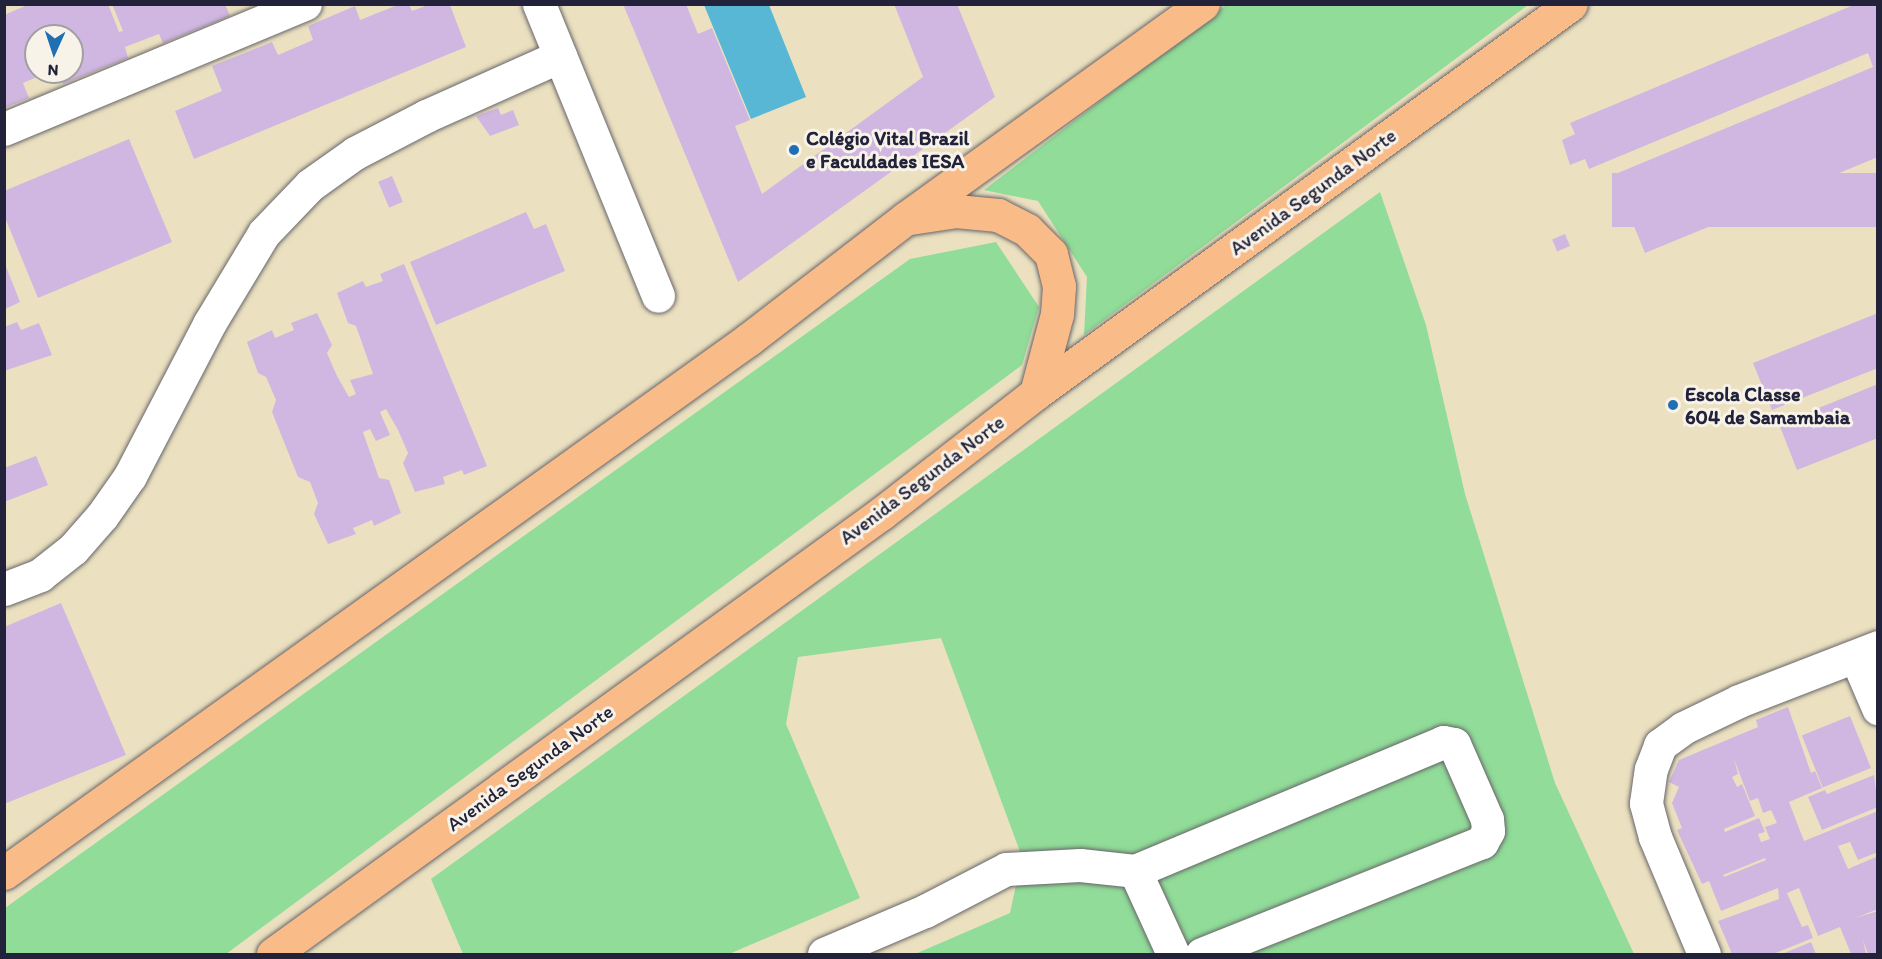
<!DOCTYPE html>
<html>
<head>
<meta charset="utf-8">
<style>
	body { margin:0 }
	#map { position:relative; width:1882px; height:959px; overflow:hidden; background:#ebe1c0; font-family:Itim,sans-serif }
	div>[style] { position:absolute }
	.green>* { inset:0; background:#90dc98 }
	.water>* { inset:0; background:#57b7d5 }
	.building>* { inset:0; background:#d0b7e1; transform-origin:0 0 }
	.roads { filter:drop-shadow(0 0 2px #68656a) drop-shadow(0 0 2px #68656a) }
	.minor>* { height:33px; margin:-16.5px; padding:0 16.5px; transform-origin:16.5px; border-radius:16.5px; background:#fff }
	.major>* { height:33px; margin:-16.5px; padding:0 16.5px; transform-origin:16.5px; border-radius:16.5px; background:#f9bc89 }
	.dots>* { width:16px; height:16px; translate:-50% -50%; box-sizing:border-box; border:3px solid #f7f3e8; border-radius:50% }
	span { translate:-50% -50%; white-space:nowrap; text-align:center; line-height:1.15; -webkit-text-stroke:6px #f7f3e8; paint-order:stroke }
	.poi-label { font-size:20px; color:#22223b; font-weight:700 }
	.left { translate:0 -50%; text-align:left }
	.street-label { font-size:20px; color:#22223b }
	.frame { position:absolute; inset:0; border:6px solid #22223b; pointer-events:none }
	.north { position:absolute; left:24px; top:24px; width:60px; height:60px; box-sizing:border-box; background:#f7f3e8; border:2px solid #a29fa3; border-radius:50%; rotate:183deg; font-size:16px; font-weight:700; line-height:24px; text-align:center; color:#22223b }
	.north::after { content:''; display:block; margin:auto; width:21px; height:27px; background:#1f6fb2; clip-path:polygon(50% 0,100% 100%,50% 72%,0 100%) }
</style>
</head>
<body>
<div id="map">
	<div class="green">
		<div style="clip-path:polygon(1226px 5px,1528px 5px,1084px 335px,1087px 277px,1038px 201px,984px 190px)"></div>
		<div style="clip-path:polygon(1380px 192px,1426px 325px,1465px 494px,1555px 783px,1634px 954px,915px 954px,1010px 913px,1022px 857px,941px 638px,798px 657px,786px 724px,860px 898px,729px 954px,463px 954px,431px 879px)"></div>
		<div style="clip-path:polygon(996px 242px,1039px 307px,1022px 365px,226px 954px,5px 954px,5px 908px,910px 259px)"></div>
	</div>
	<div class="water">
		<div style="clip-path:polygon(704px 5px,769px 5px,806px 97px,751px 119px)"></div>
	</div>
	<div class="building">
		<div style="clip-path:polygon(30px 4px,108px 4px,119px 32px,123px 31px,112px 4px,225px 4px,230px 16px,163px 43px,159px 34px,125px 47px,128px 58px,63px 84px,58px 72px,72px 72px,72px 36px,36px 36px,36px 72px,49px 72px,23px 83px,29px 98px,4px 108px,4px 15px)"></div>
		<div style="clip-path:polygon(400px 4px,409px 4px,412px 11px,428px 5px,450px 5px,466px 47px,194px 159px,175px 111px,222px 91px,212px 66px,272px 42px,278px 55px,313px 40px,308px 26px,355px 6px,360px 20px)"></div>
		<div style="clip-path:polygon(623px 4px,686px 4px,698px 34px,712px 28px,750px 120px,735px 126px,762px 194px,923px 77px,894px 4px,957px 4px,995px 97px,738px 282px)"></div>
		<div style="clip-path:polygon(1856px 4px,1878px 4px,1878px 157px,1645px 253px,1613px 175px,1873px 67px,1868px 53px,1589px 169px,1585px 159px,1570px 165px,1562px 140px,1575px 134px,1570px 123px)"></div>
		<div style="clip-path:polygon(498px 108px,501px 115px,513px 110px,519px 125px,490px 136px,476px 116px)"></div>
		<div style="clip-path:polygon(129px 139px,172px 242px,38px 298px,4px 215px,4px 191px)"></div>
		<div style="left:1878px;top:173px;width:54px;height:266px;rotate:90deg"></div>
		<div style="left:392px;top:176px;width:28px;height:15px;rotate:67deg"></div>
		<div style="clip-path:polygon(526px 212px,534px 229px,546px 224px,565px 271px,436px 325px,410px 262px)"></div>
		<div style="left:1565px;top:234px;width:13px;height:14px;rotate:67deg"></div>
		<div style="clip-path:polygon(5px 264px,20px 302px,5px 309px)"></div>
		<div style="clip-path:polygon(404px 264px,487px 466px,464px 475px,462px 470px,443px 477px,445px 484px,415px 492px,403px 463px,408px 453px,398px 430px,386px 409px,380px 412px,390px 435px,376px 441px,370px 429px,363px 432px,379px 478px,389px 480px,401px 513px,374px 526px,372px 520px,353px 528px,356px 534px,328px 544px,314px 514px,318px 503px,310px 482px,298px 477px,272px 412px,276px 400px,266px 377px,258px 373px,247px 342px,272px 330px,275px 338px,294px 330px,291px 323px,317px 313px,332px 345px,327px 353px,337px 376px,349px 397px,356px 394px,350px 380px,373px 374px,356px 326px,348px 323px,337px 293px,363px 281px,366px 287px,383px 281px,380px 274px)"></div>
		<div style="clip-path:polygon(1878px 313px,1878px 368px,1772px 410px,1753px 363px)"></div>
		<div style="clip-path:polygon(17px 322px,21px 330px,39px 323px,52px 355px,4px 371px,4px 327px)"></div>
		<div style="clip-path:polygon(1878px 384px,1878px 438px,1797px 470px,1779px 424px)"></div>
		<div style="clip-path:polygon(36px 456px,48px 485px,4px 502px,4px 468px)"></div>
		<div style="clip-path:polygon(61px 603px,126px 755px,4px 804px,4px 627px)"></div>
		<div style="clip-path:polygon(evenodd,1788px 707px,1811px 773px,1815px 771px,1822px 788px,1789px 802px,1804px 841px,1878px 811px,1878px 852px,1858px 860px,1850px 842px,1838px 846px,1848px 869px,1878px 856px,1878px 909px,1855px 918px,1878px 911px,1878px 954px,1868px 954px,1863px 940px,1866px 954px,1851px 954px,1840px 927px,1818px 936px,1799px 888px,1787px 893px,1802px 927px,1808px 925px,1813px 938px,1773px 954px,1732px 954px,1718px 921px,1779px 899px,1778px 888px,1721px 911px,1709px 881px,1702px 884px,1677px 830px,1682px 828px,1672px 803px,1679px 787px,1669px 782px,1679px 760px,1758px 727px,1756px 720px,1788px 707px,1734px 759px,1750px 801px,1758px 798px,1763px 813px,1771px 810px,1777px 823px,1765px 827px,1770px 839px,1761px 842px,1758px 834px,1765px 832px,1759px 818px,1725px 832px,1724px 829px,1755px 816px,1742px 784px,1737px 787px,1732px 777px,1738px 774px,1734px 759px,1788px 707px,1765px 858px,1766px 860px,1724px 877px,1723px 875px,1765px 858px)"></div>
		<div style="left:1850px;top:716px;width:56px;height:52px;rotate:68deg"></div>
		<div style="clip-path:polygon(1874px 775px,1878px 807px,1822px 830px,1808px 797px,1825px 790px,1827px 794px)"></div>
		<div style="clip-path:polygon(1811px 942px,1816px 954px,1782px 954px)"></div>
	</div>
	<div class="roads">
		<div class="minor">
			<div style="left:539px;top:4px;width:315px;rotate:67.8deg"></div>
			<div style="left:4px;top:129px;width:326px;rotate:-22.6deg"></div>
			<div style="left:4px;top:589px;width:39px;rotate:-21deg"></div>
			<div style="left:40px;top:575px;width:42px;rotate:-38.2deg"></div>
			<div style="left:73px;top:549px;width:44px;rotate:-48.7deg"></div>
			<div style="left:102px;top:516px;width:49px;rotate:-55deg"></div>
			<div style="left:130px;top:476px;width:171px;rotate:-62.5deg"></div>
			<div style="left:209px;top:324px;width:106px;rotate:-58.9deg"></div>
			<div style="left:264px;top:233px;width:66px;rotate:-46.2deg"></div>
			<div style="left:310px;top:185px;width:55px;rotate:-35.4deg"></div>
			<div style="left:355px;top:153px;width:80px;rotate:-27.5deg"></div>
			<div style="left:426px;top:116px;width:147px;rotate:-24.1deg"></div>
			<div style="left:1856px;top:657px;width:56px;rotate:66.7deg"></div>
			<div style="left:1135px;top:871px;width:334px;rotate:-22.7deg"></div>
			<div style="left:1443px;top:742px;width:11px;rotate:10deg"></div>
			<div style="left:1454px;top:744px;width:82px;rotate:66.3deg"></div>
			<div style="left:1487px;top:819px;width:12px;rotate:85deg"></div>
			<div style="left:1488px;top:831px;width:13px;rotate:119deg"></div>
			<div style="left:1482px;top:842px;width:302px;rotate:158.2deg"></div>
			<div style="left:824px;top:954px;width:110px;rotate:-23.1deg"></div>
			<div style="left:925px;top:911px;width:91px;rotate:-27.4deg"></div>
			<div style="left:1006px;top:869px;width:74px;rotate:-3.1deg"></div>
			<div style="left:1080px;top:865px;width:55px;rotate:6.2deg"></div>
			<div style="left:1135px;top:871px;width:91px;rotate:65.4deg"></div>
			<div style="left:1704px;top:954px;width:127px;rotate:-112.7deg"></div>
			<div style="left:1655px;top:837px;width:35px;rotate:-105deg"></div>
			<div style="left:1646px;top:803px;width:34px;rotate:-82deg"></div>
			<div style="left:1651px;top:769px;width:26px;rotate:-69deg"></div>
			<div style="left:1660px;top:745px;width:29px;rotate:-36deg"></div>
			<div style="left:1683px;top:728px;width:62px;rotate:-25.7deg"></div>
			<div style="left:1739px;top:701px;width:149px;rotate:-21.2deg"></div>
		</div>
		<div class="major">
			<div style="left:910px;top:218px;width:47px;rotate:-8.7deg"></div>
			<div style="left:956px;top:211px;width:42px;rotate:5.4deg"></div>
			<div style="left:998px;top:215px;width:33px;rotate:27deg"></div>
			<div style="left:1027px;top:230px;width:34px;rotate:45deg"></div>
			<div style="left:1051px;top:254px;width:33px;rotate:76deg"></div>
			<div style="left:1059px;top:286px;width:28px;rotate:94deg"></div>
			<div style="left:1057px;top:314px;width:82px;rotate:104.9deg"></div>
			<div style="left:4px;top:873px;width:917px;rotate:-35.63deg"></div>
			<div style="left:749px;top:339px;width:198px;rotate:-37.6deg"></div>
			<div style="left:906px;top:218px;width:366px;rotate:-35.8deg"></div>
			<div style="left:273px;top:954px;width:752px;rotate:-35.91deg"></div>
			<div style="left:882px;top:513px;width:195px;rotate:-37.9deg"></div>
			<div style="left:1036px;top:393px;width:661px;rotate:-36.02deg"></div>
		</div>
	</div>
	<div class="dots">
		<div style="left:794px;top:150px;background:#1f6fb2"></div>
		<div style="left:1673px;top:405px;background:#1f6fb2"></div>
	</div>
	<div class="poi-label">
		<span class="left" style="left:806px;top:150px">Colégio Vital Brazil<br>e Faculdades IESA</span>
		<span class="left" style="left:1685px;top:406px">Escola Classe<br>604 de Samambaia</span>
	</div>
	<div class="street-label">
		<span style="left:1313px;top:192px;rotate:-36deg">Avenida Segunda Norte</span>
		<span style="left:922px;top:480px;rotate:-37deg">Avenida Segunda Norte</span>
		<span style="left:530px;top:768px;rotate:-36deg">Avenida Segunda Norte</span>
	</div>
	<div class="frame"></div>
	<div class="north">N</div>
</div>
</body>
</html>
